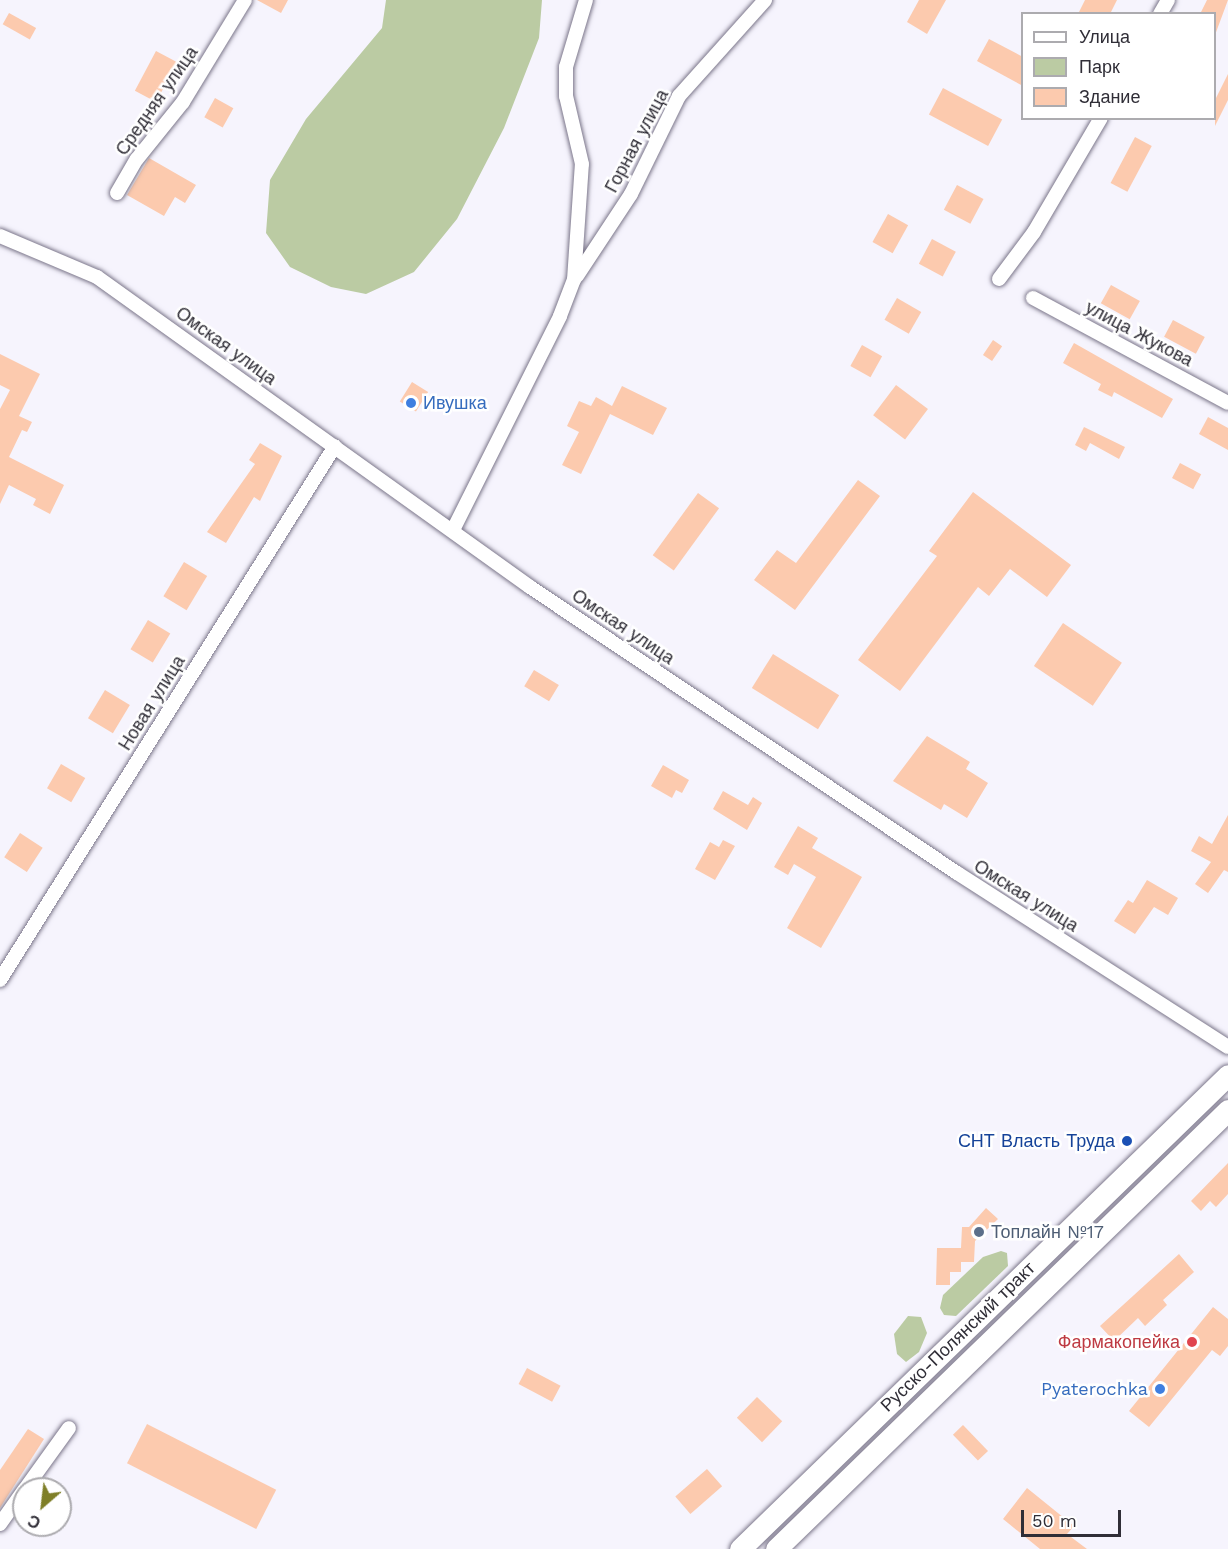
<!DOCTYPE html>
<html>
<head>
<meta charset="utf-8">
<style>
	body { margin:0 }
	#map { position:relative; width:1228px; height:1549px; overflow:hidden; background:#f6f4fd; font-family:"Work Sans",sans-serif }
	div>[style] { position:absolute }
	.green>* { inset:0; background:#bbcba3 }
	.building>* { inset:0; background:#fccaae; transform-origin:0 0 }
	.roads { filter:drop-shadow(0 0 2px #7b768a) drop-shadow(0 0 2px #7b768a) }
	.minor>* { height:14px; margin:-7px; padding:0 7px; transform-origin:7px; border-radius:7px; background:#fff }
	.primary>* { height:21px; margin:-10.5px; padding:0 10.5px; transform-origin:10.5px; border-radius:10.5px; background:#fff }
	.dots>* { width:16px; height:16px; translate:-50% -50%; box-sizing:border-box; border:3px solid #fff; border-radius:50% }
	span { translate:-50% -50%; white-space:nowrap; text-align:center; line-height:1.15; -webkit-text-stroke:5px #fff; paint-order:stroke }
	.street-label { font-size:18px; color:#302e37 }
	.shop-label { font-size:18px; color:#366cbe }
	.left { translate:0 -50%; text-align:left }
	.right { translate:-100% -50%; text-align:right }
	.transit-label { font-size:18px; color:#164399 }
	.service-label { font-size:18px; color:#4e5e75 }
	.health-label { font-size:18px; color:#be3a42 }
	.legend { position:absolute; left:1021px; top:12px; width:195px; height:108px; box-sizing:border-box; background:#fff; border:2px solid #acabaf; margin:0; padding:8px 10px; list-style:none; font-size:18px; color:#302e37 }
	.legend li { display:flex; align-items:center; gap:12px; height:30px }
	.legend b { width:30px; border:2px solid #acabaf }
	.north { position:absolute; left:12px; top:1477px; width:60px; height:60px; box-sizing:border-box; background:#fff; border:2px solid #acabaf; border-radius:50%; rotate:208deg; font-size:16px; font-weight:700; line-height:24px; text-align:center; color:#302e37 }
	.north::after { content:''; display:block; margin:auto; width:21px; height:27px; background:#7f7f28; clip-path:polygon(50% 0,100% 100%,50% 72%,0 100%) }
	.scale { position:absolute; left:1021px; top:1510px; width:100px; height:27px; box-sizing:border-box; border:3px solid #302e37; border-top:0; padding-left:8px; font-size:18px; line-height:21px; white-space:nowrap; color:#302e37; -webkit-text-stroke:4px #fff; paint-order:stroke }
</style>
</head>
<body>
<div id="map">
	<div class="green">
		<div style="clip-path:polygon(386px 0,542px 0,539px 38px,504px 128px,457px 219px,414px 272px,366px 294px,331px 287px,290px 267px,266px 233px,270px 180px,306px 119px,382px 28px)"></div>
		<div style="clip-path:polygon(1001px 1251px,1007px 1253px,1008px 1266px,956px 1316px,944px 1315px,940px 1308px,943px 1295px,983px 1257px)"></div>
		<div style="clip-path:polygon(908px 1316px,921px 1317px,927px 1333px,919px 1352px,906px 1362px,897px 1354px,894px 1334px)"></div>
	</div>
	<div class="building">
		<div style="clip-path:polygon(257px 0,288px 0,281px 13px)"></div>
		<div style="clip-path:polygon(919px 0,946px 0,927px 34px,907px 22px)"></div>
		<div style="clip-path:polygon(1085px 0,1117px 0,1110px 14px,1078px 14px)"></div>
		<div style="clip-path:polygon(1207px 0,1228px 0,1215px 35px,1215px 14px,1200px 14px)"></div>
		<div style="left:9px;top:13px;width:31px;height:13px;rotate:29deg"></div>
		<div style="clip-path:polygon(989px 39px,1023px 57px,1023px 86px,977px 61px)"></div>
		<div style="left:156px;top:51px;width:24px;height:45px;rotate:28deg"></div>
		<div style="clip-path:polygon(1228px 74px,1228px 100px,1215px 126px,1215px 100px)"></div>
		<div style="left:943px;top:88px;width:67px;height:30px;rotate:28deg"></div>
		<div style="left:215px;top:98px;width:21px;height:22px;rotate:29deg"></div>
		<div style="left:1135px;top:137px;width:19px;height:52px;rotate:28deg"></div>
		<div style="clip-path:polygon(149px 158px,196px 185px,185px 203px,175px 197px,164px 216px,127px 195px)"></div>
		<div style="left:957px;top:185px;width:30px;height:28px;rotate:28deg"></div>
		<div style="left:888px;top:214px;width:23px;height:32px;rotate:29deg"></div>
		<div style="left:932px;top:239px;width:27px;height:28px;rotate:28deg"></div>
		<div style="left:1111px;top:285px;width:33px;height:21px;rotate:29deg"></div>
		<div style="left:897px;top:298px;width:28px;height:25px;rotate:30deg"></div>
		<div style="left:1173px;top:320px;width:36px;height:19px;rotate:28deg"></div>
		<div style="left:993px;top:340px;width:11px;height:18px;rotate:34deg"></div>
		<div style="clip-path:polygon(1074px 343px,1173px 399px,1162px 418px,1114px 392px,1112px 397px,1098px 390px,1101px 384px,1063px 363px)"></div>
		<div style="left:862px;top:345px;width:23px;height:24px;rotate:29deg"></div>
		<div style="clip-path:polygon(0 354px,40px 374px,19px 416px,32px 422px,27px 432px,22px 430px,9px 457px,64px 485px,50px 514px,33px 505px,36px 499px,9px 485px,0 504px,0 409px,10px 390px,0 385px)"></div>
		<div style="left:412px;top:382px;width:19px;height:23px;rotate:32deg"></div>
		<div style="left:896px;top:385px;width:40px;height:38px;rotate:37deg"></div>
		<div style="clip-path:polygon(622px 386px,667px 408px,653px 435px,610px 414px,581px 474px,562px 465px,579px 432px,567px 426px,579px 401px,591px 406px,596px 397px,612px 406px)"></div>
		<div style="clip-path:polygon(1208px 417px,1228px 428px,1228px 450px,1199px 434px)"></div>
		<div style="clip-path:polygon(1084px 427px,1125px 447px,1119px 459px,1090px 443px,1086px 451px,1075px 445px)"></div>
		<div style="clip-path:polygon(260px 443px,282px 456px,260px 501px,254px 497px,226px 543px,207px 532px,255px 464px,249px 460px)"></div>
		<div style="left:1180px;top:463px;width:24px;height:17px;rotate:28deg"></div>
		<div style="clip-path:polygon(858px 480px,880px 496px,795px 610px,754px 580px,777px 550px,796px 563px)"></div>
		<div style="clip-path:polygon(973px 492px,1071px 565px,1047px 597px,1010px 569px,989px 596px,978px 587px,900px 691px,858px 660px,937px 556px,929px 551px)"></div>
		<div style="left:698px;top:493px;width:26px;height:77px;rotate:36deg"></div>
		<div style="left:184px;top:562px;width:27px;height:40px;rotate:31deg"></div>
		<div style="left:148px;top:620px;width:26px;height:34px;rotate:31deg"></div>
		<div style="left:1063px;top:623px;width:71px;height:52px;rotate:34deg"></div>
		<div style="left:773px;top:654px;width:78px;height:40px;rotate:32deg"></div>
		<div style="left:534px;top:670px;width:29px;height:19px;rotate:31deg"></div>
		<div style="left:105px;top:690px;width:29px;height:33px;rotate:31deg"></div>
		<div style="clip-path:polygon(927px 736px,970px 762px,966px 769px,988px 783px,967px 818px,944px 804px,941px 810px,893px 781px)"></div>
		<div style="left:61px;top:764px;width:28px;height:28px;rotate:30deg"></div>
		<div style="clip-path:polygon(663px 765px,689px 780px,682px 793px,676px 790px,672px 798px,651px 786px)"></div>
		<div style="clip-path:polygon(723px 791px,748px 805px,753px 797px,762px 803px,747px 830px,713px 809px)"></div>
		<div style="clip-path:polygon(1228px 815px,1228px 872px,1224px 870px,1208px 893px,1195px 884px,1211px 862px,1191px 851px,1199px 836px,1212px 844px)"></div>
		<div style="clip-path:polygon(798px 826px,818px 838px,812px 848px,862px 877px,821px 948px,787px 928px,816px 877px,794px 864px,788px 875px,774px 867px)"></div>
		<div style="left:20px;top:833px;width:27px;height:29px;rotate:33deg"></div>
		<div style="clip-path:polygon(723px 840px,735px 846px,715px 880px,695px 869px,710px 842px,719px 847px)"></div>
		<div style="clip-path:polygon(1147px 880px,1178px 898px,1168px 915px,1154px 907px,1135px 934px,1114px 921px,1128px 900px,1133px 903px)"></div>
		<div style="clip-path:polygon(1228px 1163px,1228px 1194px,1216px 1207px,1210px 1201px,1201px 1211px,1191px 1201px)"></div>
		<div style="clip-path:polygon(986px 1208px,998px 1219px,975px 1241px,974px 1262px,961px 1262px,961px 1272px,950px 1272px,950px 1285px,936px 1285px,937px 1248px,961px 1248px,962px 1227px,969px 1227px)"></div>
		<div style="clip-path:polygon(1179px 1254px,1194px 1272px,1163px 1300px,1167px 1305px,1145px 1326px,1138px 1318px,1114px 1341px,1100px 1326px)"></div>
		<div style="clip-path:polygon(1213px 1307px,1228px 1319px,1228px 1346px,1220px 1356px,1212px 1350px,1149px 1427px,1129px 1411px)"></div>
		<div style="left:527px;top:1368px;width:38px;height:18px;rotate:28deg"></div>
		<div style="left:757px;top:1397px;width:35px;height:29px;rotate:44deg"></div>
		<div style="left:147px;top:1424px;width:145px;height:44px;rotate:27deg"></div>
		<div style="left:963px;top:1425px;width:36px;height:14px;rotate:46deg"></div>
		<div style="clip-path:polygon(28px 1429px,44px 1439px,0 1508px,0 1470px)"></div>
		<div style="left:707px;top:1469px;width:23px;height:42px;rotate:49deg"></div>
		<div style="clip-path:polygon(1027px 1488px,1074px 1526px,1067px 1534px,1087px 1549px,1040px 1549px,1003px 1519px)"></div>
	</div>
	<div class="roads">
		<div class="minor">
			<div style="left:1160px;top:14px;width:16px;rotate:-60deg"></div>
			<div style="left:117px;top:193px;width:39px;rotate:-60deg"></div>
			<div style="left:137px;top:159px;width:73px;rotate:-51.1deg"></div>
			<div style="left:183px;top:102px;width:119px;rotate:-58.7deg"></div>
			<div style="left:0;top:236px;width:105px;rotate:22.9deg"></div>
			<div style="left:97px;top:277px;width:533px;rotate:35.6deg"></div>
			<div style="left:530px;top:587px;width:514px;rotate:33.81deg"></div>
			<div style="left:957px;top:873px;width:322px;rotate:32.7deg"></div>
			<div style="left:577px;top:276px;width:98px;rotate:-56.6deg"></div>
			<div style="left:631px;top:194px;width:109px;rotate:-63.9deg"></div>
			<div style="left:679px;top:96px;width:129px;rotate:-48.1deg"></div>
			<div style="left:999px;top:279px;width:59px;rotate:-53.3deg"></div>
			<div style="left:1034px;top:232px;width:132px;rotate:-59.6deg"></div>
			<div style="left:1033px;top:298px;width:221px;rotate:28.3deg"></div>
			<div style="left:453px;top:530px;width:239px;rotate:-63.4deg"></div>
			<div style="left:560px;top:316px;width:39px;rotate:-69deg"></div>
			<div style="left:574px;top:280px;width:116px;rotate:-86.1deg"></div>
			<div style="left:582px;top:164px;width:70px;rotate:-103.2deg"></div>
			<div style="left:566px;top:96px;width:29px;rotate:-90deg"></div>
			<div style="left:566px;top:67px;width:70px;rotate:-73.4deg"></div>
			<div style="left:0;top:980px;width:630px;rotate:-57.9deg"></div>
			<div style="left:25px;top:1489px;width:75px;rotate:-54.2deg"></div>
			<div style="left:0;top:1524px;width:42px;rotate:-54.8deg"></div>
		</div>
		<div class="primary">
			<div style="left:740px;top:1549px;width:680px;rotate:-44.17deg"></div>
			<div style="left:776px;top:1549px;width:630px;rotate:-44.16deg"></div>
		</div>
	</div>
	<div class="dots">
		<div style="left:411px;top:403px;background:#3f7fe0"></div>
		<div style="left:1127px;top:1141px;background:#1a4fb4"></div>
		<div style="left:979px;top:1232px;background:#5c6f8a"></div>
		<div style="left:1192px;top:1342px;background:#e0444e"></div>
		<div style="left:1160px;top:1389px;background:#3f7fe0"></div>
	</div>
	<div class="street-label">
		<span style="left:157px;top:101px;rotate:-55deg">Средняя улица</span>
		<span style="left:637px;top:141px;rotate:-62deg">Горная улица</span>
		<span style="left:1139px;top:334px;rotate:28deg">улица Жукова</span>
		<span style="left:226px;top:346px;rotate:36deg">Омская улица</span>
		<span style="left:623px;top:627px;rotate:34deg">Омская улица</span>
		<span style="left:152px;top:703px;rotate:-58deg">Новая улица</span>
		<span style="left:1026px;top:896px;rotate:32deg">Омская улица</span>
		<span style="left:958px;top:1337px;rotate:-44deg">Русско-Полянский тракт</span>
	</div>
	<div class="shop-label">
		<span class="left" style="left:423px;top:403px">Ивушка</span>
		<span class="right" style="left:1148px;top:1389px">Pyaterochka</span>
	</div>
	<div class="transit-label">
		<span class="right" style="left:1115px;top:1141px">СНТ Власть Труда</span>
	</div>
	<div class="service-label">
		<span class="left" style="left:991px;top:1232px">Топлайн №17</span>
	</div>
	<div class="health-label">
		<span class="right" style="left:1180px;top:1342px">Фармакопейка</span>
	</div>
	<ul class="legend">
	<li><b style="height:8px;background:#fff"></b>Улица</li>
	<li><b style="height:16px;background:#bbcba3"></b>Парк</li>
	<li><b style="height:16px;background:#fccaae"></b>Здание</li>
	</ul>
	<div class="north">С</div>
	<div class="scale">50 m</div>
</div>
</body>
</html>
